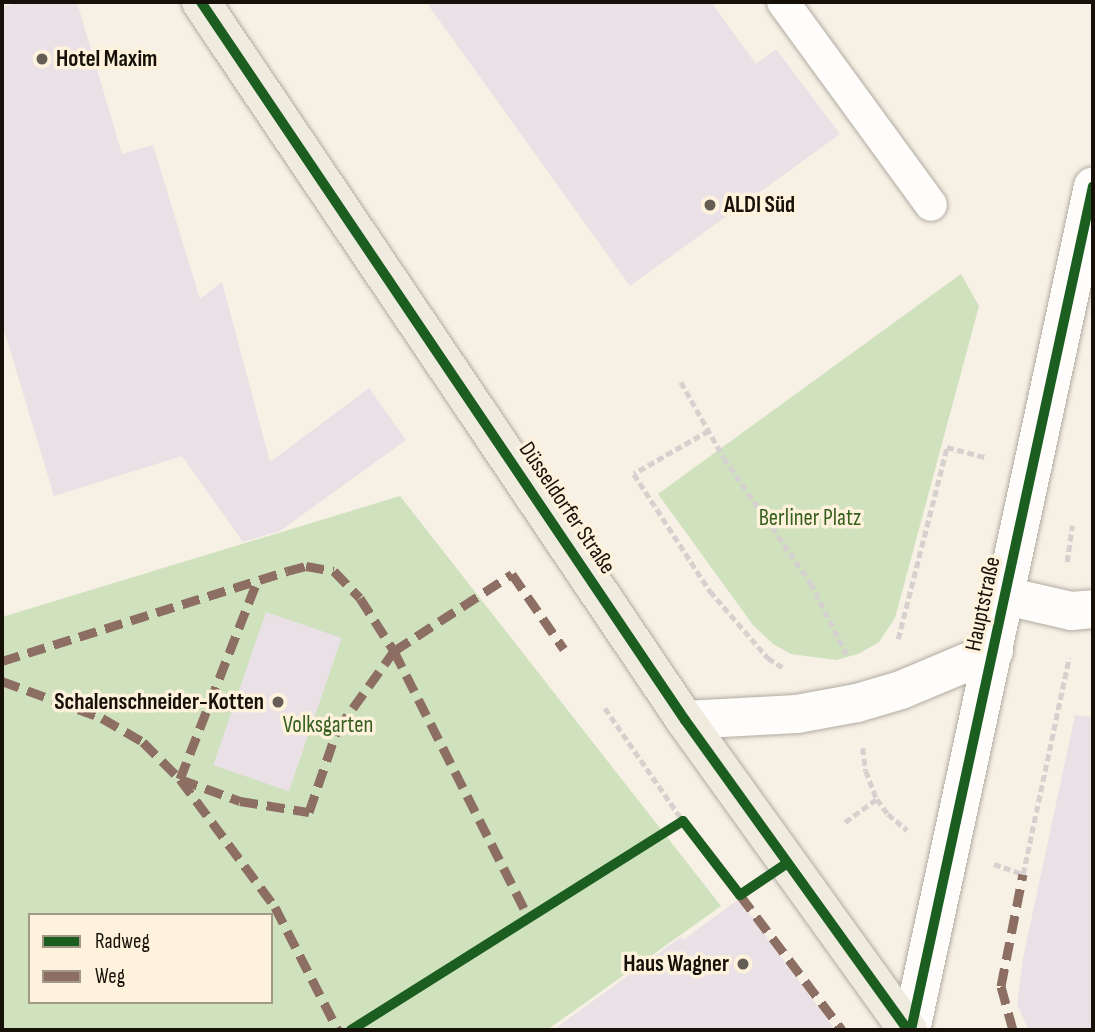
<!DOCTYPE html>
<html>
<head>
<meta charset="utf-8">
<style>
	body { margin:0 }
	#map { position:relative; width:1095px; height:1032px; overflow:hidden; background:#f6f0e5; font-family:"Sofia Sans Condensed",sans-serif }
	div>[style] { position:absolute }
	.green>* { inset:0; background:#cfe1bd }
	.building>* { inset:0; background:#eae1e6; transform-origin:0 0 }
	.path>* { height:4.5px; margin-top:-2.25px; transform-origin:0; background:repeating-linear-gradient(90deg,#d4d1ce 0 7px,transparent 0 10.5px) }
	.roads { filter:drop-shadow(0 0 2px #b1aba1) drop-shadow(0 0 2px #b1aba1) }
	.service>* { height:32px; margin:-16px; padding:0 16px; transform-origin:16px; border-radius:16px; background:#fefdfb }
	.minor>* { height:38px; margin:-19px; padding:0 19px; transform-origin:19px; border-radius:19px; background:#fefdfb }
	.primary>* { height:38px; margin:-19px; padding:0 19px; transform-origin:19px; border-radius:19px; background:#efebdf }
	.quiet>* { height:9px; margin-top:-4.5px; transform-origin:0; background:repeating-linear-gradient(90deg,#8d6e63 0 18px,transparent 0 27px) }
	.cycleway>* { height:10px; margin:-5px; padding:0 5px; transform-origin:5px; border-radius:5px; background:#1b5e20 }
	.dots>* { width:19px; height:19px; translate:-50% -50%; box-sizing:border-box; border:4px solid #fef2dd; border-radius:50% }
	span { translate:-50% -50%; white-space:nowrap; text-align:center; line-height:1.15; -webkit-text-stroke:7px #fef2dd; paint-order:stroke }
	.poi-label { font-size:23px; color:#161008; font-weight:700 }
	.left { translate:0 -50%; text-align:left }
	.right { translate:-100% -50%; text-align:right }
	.street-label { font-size:23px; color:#161008 }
	.park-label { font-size:23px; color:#355e1c }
	.frame { position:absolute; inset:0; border:4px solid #161008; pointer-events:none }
	.legend { position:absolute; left:28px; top:913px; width:245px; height:91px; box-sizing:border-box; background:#fef2dd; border:2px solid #a19888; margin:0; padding:9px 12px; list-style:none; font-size:21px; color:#161008 }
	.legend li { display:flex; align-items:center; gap:14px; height:35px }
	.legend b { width:35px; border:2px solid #a19888 }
</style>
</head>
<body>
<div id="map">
	<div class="green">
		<div style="clip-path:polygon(961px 274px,979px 306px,895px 618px,879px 642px,858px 654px,836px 660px,791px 654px,773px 644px,753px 625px,658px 494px)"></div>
		<div style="clip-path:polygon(evenodd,400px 496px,721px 906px,547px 1030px,2px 1030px,2px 617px,400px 496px,30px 915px,271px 915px,271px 1002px,30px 1002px,30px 915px)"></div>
	</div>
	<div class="building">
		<div style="clip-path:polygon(21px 2px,77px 2px,122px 154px,153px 145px,200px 299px,222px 282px,270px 462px,369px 388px,406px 440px,280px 531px,243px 542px,182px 456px,54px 496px,2px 323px,2px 7px)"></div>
		<div style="clip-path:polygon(426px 2px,711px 2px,756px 64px,776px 49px,840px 134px,630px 286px)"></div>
		<div style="left:266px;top:612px;width:80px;height:162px;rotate:19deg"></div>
		<div style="clip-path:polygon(1075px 715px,1093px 717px,1093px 1030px,1028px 1030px,1017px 1004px,1023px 958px)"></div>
		<div style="clip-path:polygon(739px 899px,835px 1030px,553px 1030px,681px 937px,683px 940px)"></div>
	</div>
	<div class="path">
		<div style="left:681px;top:382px;width:87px;rotate:60.5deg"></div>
		<div style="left:724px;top:458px;width:152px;rotate:55.2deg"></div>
		<div style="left:811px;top:583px;width:80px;rotate:63.4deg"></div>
		<div style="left:709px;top:431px;width:86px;rotate:150.2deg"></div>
		<div style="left:634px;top:474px;width:140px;rotate:57deg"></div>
		<div style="left:710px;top:591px;width:89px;rotate:49.1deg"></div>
		<div style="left:768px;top:658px;width:17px;rotate:33deg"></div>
		<div style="left:1067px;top:562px;width:37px;rotate:-82deg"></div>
		<div style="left:898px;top:639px;width:198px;rotate:-75.7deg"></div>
		<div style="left:947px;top:447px;width:42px;rotate:15deg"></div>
		<div style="left:605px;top:708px;width:137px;rotate:55.4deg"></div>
		<div style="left:863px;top:748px;width:23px;rotate:83deg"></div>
		<div style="left:866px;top:771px;width:30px;rotate:69deg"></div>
		<div style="left:877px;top:799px;width:19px;rotate:54deg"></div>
		<div style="left:888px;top:814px;width:25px;rotate:40deg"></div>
		<div style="left:845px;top:822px;width:39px;rotate:-36deg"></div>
		<div style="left:994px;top:864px;width:31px;rotate:19deg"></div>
		<div style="left:1023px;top:874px;width:221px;rotate:-78deg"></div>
	</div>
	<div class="roads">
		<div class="service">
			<div style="left:783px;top:2px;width:251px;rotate:53.9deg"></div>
		</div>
		<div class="minor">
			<div style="left:1006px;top:596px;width:67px;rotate:13deg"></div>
			<div style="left:1071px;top:611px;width:22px;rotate:-5deg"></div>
			<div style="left:685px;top:720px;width:112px;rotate:-3.1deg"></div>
			<div style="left:797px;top:714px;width:61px;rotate:-10.4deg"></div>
			<div style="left:857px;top:703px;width:46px;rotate:-16.5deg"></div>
			<div style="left:901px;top:690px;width:101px;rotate:-22.8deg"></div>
			<div style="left:911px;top:1030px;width:863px;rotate:-77.83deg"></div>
		</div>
		<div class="primary">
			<div style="left:201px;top:2px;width:866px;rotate:56.02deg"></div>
			<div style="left:685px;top:720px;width:382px;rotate:54.3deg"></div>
		</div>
	</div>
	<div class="quiet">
		<div style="left:2px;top:661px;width:299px;rotate:-17.5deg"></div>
		<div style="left:287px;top:571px;width:20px;rotate:-15deg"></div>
		<div style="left:306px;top:566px;width:28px;rotate:10deg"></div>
		<div style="left:334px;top:571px;width:37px;rotate:46deg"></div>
		<div style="left:360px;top:598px;width:63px;rotate:57.3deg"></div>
		<div style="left:394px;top:651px;width:297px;rotate:63.2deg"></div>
		<div style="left:2px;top:681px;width:107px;rotate:20.3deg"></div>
		<div style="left:102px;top:718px;width:48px;rotate:30.3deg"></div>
		<div style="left:143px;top:742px;width:52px;rotate:45deg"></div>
		<div style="left:180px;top:779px;width:159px;rotate:53.4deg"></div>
		<div style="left:275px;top:907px;width:138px;rotate:62.9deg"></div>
		<div style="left:180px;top:779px;width:64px;rotate:20.1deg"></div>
		<div style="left:240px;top:801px;width:70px;rotate:9.1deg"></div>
		<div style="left:309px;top:812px;width:87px;rotate:-71.1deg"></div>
		<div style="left:337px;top:730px;width:97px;rotate:-54.2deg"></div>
		<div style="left:394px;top:651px;width:141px;rotate:-33.1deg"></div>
		<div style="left:512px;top:574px;width:91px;rotate:55.3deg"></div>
		<div style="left:180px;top:779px;width:215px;rotate:-68.7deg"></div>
		<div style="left:740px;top:895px;width:169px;rotate:52.9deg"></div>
		<div style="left:1013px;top:1030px;width:46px;rotate:-105.3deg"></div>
		<div style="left:1001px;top:986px;width:114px;rotate:-78.9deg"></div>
	</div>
	<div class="cycleway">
		<div style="left:201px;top:2px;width:866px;rotate:56.02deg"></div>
		<div style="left:685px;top:720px;width:382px;rotate:54.3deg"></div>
		<div style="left:351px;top:1030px;width:392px;rotate:-32.2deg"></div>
		<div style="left:683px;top:821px;width:93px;rotate:52.4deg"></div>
		<div style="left:740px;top:895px;width:55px;rotate:-34deg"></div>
		<div style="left:911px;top:1030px;width:863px;rotate:-77.83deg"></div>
	</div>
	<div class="dots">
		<div style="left:42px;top:59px;background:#645e55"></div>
		<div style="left:710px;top:205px;background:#645e55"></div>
		<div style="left:278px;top:702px;background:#645e55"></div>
		<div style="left:743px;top:964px;background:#645e55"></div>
	</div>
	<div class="poi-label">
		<span class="left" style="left:56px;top:59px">Hotel Maxim</span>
		<span class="left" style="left:724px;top:205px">ALDI Süd</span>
		<span class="right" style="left:264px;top:702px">Schalenschneider-Kotten</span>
		<span class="right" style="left:729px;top:964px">Haus Wagner</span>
	</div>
	<div class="street-label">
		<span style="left:567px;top:508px;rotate:56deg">Düsseldorfer Straße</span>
		<span style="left:983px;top:604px;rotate:-78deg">Hauptstraße</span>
	</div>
	<div class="park-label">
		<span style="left:810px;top:518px">Berliner Platz</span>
		<span style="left:328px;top:725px">Volksgarten</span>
	</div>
	<div class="frame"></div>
	<ul class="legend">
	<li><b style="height:9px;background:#1b5e20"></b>Radweg</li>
	<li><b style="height:9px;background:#8d6e63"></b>Weg</li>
	</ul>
</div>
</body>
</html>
